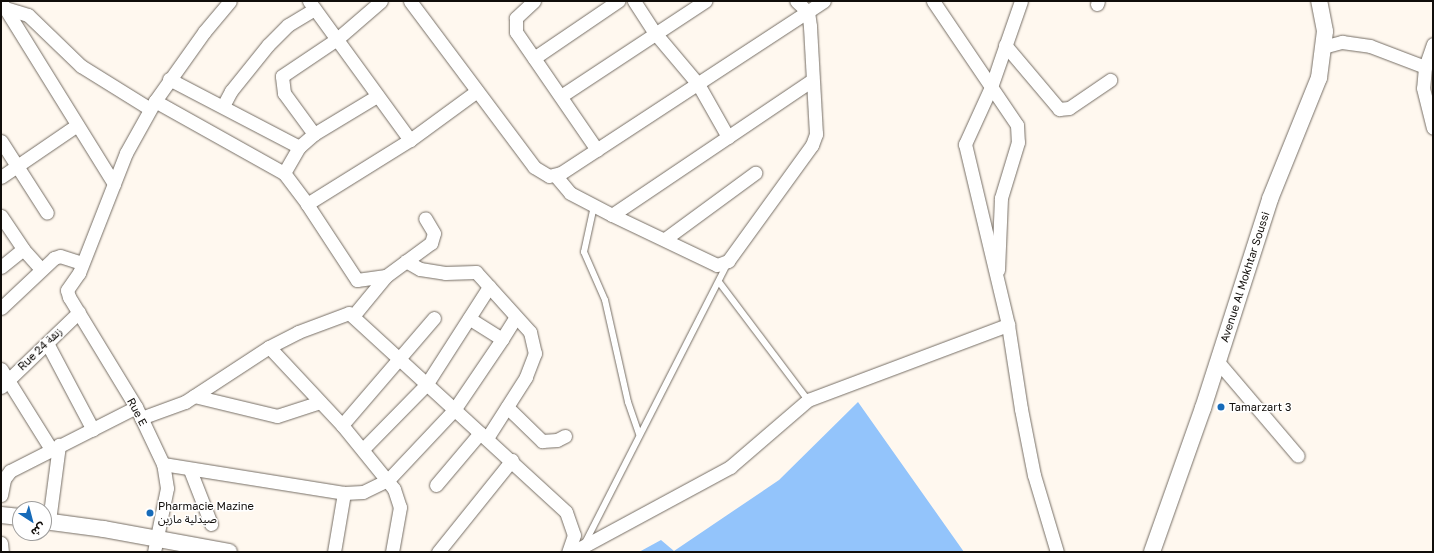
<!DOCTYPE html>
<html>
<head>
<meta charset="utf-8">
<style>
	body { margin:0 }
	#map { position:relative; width:1434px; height:553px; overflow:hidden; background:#fff8ef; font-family:"Golos Text","Noto Sans Arabic",sans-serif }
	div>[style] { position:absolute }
	.building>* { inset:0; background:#93c4fb }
	.roads { filter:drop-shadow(0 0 1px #766e65) drop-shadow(0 0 1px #766e65) }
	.service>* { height:6px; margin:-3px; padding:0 3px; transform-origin:3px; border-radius:3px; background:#fff }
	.minor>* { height:13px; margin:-6.5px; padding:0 6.5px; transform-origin:6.5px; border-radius:6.5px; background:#fff }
	.tertiary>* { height:16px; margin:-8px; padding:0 8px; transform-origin:8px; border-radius:8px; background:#fff }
	.dots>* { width:11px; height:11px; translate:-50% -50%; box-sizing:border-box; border:2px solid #fff; border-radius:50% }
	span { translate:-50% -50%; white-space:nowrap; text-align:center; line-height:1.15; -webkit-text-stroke:3px #fff; paint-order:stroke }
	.street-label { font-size:11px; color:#100d0a }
	.poi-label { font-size:11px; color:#100d0a }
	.left { translate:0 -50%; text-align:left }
	.frame { position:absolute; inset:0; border:2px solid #100d0a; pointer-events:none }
	.north { position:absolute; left:12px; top:501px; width:40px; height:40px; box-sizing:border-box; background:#fff; border:1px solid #9f9e9d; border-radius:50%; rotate:144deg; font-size:11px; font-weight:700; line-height:16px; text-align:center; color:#100d0a }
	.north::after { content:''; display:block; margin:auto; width:14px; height:18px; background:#176bb9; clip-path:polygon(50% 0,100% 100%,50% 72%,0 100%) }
</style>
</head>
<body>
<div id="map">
	<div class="building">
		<div style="clip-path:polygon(858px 402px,964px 552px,639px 552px,661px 540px,674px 551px,779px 480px)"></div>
	</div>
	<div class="roads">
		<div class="service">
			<div style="left:594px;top:206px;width:47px;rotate:102.3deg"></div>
			<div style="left:584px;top:252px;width:52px;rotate:66.4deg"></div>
			<div style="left:605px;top:300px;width:105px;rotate:77.3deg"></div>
			<div style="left:628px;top:402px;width:34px;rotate:71deg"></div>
			<div style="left:719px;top:282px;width:148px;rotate:53deg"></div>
			<div style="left:585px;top:543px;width:315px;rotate:-63deg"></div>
		</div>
		<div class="minor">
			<div style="left:309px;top:1px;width:172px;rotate:54deg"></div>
			<div style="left:410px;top:1px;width:207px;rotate:53.2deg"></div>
			<div style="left:534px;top:167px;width:17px;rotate:31deg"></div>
			<div style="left:549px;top:176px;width:12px;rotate:-14deg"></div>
			<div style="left:561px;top:173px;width:314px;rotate:-33.2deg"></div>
			<div style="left:534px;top:1px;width:25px;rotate:137deg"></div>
			<div style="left:516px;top:18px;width:14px;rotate:90deg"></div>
			<div style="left:516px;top:32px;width:143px;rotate:55.5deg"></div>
			<div style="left:634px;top:1px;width:38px;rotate:57deg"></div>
			<div style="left:655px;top:33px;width:67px;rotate:49.9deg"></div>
			<div style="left:698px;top:84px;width:61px;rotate:60.5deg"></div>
			<div style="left:933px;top:1px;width:150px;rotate:55.9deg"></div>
			<div style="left:1017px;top:125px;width:17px;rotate:87deg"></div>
			<div style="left:1018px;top:142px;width:59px;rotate:106.9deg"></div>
			<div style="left:1001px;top:198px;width:72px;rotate:92.4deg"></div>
			<div style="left:1021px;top:1px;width:91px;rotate:109.2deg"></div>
			<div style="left:991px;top:87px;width:63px;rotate:114.5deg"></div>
			<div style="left:965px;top:144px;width:186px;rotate:76.6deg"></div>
			<div style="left:1008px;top:325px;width:85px;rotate:81.2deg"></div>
			<div style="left:1021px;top:409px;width:67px;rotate:78.9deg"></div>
			<div style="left:1034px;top:475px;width:80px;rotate:73.4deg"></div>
			<div style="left:2px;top:4px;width:5px;rotate:53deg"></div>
			<div style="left:5px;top:8px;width:24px;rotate:17deg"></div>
			<div style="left:28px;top:15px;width:74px;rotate:43.9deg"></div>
			<div style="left:81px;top:66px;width:81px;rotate:31.9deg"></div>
			<div style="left:1097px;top:4px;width:3px;rotate:-72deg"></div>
			<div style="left:5px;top:8px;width:207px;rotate:58.2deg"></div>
			<div style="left:1433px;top:44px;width:24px;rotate:109deg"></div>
			<div style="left:1425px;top:67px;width:21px;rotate:95deg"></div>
			<div style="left:1423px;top:88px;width:41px;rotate:76deg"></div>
			<div style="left:1005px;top:45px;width:84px;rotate:49.8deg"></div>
			<div style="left:1059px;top:109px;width:10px;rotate:-6deg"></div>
			<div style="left:1069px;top:108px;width:50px;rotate:-34.3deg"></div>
			<div style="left:1323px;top:47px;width:20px;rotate:-15deg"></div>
			<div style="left:1342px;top:42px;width:28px;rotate:8deg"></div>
			<div style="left:1370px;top:46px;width:59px;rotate:20.9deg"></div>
			<div style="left:534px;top:58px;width:102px;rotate:-34.2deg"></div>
			<div style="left:169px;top:79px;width:147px;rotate:27.6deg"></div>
			<div style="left:561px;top:96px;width:173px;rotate:-33.4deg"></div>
			<div style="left:155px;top:101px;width:148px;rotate:29.2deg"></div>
			<div style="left:284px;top:173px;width:39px;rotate:53deg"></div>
			<div style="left:307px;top:204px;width:121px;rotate:-31.9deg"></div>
			<div style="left:410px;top:140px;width:83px;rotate:-36.2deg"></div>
			<div style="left:223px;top:106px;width:17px;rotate:-62deg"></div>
			<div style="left:231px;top:91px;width:59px;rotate:-51.2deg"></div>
			<div style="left:268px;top:45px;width:28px;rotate:-45deg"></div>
			<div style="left:288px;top:25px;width:31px;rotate:-31deg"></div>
			<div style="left:314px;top:134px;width:51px;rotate:-126.2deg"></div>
			<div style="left:284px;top:93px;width:17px;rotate:-97deg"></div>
			<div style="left:282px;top:76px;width:66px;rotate:-33.9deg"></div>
			<div style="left:337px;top:39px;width:58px;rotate:-40.8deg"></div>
			<div style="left:1px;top:141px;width:85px;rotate:57.4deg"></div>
			<div style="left:284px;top:173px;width:30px;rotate:-60deg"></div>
			<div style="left:299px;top:147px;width:20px;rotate:-41deg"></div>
			<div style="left:314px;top:134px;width:74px;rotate:-31.1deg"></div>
			<div style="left:555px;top:175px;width:23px;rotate:50deg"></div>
			<div style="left:570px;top:193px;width:47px;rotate:27.6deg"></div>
			<div style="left:612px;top:215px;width:116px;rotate:25.5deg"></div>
			<div style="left:717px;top:265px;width:12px;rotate:-20deg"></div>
			<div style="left:728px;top:261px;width:143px;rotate:-54.1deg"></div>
			<div style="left:812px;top:145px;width:12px;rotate:-70deg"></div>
			<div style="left:816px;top:134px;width:108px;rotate:-93.2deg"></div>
			<div style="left:810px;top:26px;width:14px;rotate:-98deg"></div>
			<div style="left:808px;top:12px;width:16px;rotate:-137deg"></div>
			<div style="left:1px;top:177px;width:92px;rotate:-34.4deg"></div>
			<div style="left:307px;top:204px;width:91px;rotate:56.7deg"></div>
			<div style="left:357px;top:280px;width:29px;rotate:-8deg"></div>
			<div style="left:612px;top:215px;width:240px;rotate:-34deg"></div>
			<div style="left:1px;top:216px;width:40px;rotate:56deg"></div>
			<div style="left:23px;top:249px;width:27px;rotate:48deg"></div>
			<div style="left:665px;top:239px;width:112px;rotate:-36.3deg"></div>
			<div style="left:406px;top:261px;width:16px;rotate:30deg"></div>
			<div style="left:420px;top:269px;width:25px;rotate:9deg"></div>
			<div style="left:445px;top:273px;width:31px;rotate:-2deg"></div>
			<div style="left:476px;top:272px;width:81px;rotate:48deg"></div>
			<div style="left:530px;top:332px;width:22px;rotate:77deg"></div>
			<div style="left:535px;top:353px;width:26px;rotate:111deg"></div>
			<div style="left:526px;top:377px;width:72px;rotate:122.6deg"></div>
			<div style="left:1px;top:267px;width:28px;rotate:-39deg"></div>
			<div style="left:1px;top:308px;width:73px;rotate:-43.3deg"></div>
			<div style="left:54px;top:258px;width:6px;rotate:-18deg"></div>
			<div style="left:60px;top:256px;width:22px;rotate:18deg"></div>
			<div style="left:353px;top:316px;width:52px;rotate:-50.5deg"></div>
			<div style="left:386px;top:276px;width:56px;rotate:-36.3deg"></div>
			<div style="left:431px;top:243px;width:10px;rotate:-73deg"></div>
			<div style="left:434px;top:233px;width:17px;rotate:-121deg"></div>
			<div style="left:502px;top:339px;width:26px;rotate:-58deg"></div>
			<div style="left:47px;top:343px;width:98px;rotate:62.1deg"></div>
			<div style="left:269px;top:347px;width:107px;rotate:46.9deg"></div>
			<div style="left:342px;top:425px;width:82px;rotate:50.9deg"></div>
			<div style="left:394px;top:489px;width:19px;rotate:72deg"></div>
			<div style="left:400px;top:507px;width:46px;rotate:100.1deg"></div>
			<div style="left:1218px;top:362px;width:123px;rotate:49.6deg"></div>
			<div style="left:1px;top:369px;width:94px;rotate:58deg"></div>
			<div style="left:1px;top:387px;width:108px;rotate:-43.9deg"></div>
			<div style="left:194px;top:396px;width:85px;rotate:13.5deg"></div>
			<div style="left:277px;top:416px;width:45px;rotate:-18deg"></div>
			<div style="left:507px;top:407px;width:49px;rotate:44.2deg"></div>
			<div style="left:542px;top:441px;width:15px;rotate:-4deg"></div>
			<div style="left:557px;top:440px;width:9px;rotate:-27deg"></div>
			<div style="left:141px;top:418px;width:47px;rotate:-20deg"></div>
			<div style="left:185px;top:402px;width:100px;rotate:-33.2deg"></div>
			<div style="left:269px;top:347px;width:33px;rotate:-27deg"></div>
			<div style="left:298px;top:332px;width:54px;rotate:-20.4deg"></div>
			<div style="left:349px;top:313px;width:294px;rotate:42.5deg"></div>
			<div style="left:566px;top:512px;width:24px;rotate:71deg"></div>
			<div style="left:574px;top:535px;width:18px;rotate:109deg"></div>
			<div style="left:342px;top:425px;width:141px;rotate:-49.3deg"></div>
			<div style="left:363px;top:449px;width:90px;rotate:-45.5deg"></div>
			<div style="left:426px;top:385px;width:117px;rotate:-57.3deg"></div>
			<div style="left:163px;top:464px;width:183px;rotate:9.1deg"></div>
			<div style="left:344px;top:493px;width:19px;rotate:-3deg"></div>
			<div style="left:363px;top:492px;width:28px;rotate:-26deg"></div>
			<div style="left:388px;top:480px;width:96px;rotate:-46.7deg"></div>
			<div style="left:454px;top:410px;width:86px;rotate:-55.9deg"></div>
			<div style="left:502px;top:339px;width:39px;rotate:-148deg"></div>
			<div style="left:190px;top:470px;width:58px;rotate:68.7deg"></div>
			<div style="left:436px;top:485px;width:68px;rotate:-49.8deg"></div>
			<div style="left:1px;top:495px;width:16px;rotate:-79deg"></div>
			<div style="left:4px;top:479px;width:10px;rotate:-53deg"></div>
			<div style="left:10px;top:471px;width:141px;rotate:-26.9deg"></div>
			<div style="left:49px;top:521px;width:77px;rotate:-82.5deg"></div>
			<div style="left:1px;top:543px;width:9px;rotate:84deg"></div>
			<div style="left:154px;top:552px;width:65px;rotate:-78.5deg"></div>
			<div style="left:167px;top:488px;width:24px;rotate:-99deg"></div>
			<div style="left:163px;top:464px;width:63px;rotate:-115.3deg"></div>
			<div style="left:136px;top:407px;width:129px;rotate:-121.3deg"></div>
			<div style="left:69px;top:297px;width:7px;rotate:-106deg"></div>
			<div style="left:67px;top:290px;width:21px;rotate:-55deg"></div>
			<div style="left:79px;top:273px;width:129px;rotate:-68.6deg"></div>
			<div style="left:126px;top:153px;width:60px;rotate:-60.9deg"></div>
			<div style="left:155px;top:101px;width:85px;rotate:-54.6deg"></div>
			<div style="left:204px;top:32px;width:40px;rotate:-50deg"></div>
			<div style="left:334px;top:552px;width:60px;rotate:-80.4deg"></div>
			<div style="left:438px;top:552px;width:118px;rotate:-51.2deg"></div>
			<div style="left:573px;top:552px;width:179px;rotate:-28.4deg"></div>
			<div style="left:730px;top:467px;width:103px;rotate:-40.7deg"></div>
			<div style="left:808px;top:400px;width:214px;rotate:-20.6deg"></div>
		</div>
		<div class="tertiary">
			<div style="left:1px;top:515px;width:19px;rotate:6deg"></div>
			<div style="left:44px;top:521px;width:61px;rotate:7.6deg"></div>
			<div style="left:104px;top:529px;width:127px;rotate:10.4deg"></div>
			<div style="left:1152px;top:552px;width:153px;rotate:-70.5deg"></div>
			<div style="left:1203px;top:408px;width:219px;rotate:-72.2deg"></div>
			<div style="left:1270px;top:199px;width:131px;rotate:-68deg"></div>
			<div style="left:1319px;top:78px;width:47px;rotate:-82.7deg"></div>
			<div style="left:1325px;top:31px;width:31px;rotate:-101deg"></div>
		</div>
	</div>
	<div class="dots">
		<div style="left:1221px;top:407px;background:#176bb9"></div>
		<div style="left:150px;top:513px;background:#176bb9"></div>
	</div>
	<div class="street-label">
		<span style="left:1245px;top:277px;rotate:-72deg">Avenue Al Mokhtar Soussi</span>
		<span style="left:40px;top:349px;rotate:-44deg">Rue 24 زنقة</span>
		<span style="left:137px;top:412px;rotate:62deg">Rue E</span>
	</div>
	<div class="poi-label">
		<span class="left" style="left:1229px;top:407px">Tamarzart 3</span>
		<span class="left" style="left:158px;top:513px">Pharmacie Mazine<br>صيدلية مازين</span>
	</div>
	<div class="frame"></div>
	<div class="north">ش</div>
</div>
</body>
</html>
